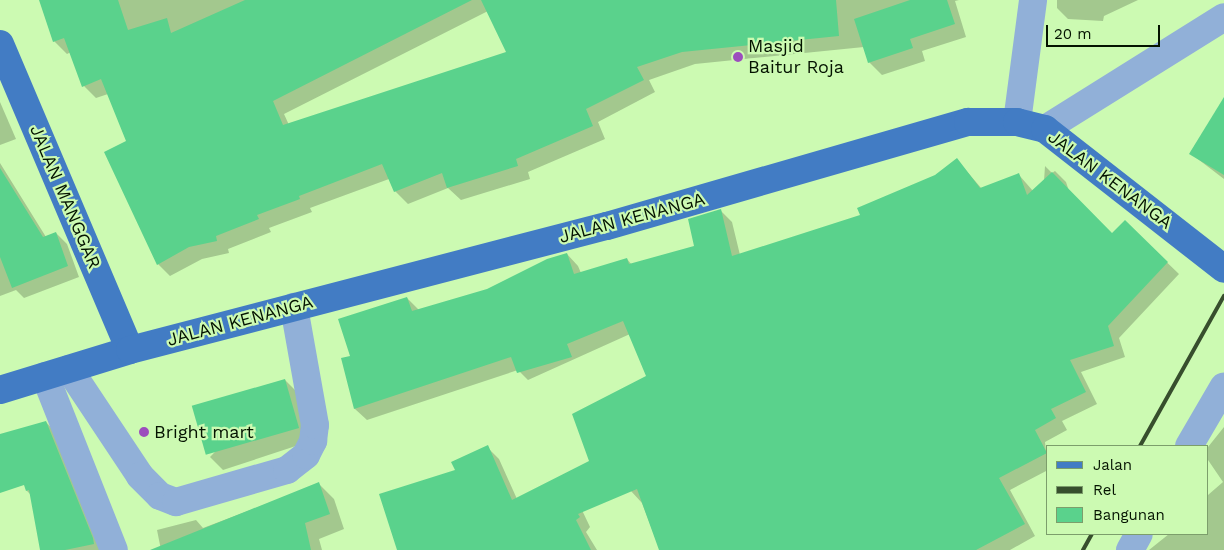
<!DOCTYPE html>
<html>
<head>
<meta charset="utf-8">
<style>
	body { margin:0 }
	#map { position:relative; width:1224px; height:550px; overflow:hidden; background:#ccfab2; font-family:"Work Sans",sans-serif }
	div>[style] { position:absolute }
	.shadow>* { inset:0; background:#0003 }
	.building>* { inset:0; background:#5ad28c; transform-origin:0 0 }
	.minor>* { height:28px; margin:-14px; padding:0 14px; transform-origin:14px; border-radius:14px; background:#91b0d8 }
	.major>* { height:28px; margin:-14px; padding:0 14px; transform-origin:14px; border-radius:14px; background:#427cc4 }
	.rail>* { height:4px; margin:-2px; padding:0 2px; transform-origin:2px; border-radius:2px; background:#374e2d }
	.dots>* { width:14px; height:14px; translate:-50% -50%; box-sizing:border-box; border:2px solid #ccfab2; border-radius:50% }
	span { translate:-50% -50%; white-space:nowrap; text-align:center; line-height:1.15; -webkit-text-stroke:4.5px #ccfab2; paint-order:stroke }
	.poi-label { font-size:18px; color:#041300 }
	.left { translate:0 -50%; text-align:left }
	.street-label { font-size:18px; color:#041300 }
	.legend { position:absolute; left:1046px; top:445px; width:162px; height:90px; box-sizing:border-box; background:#ccfab2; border:1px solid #7c9e6b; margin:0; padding:6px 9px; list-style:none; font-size:15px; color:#041300 }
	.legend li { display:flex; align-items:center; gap:10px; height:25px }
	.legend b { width:25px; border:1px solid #7c9e6b }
	.scale { position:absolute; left:1046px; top:25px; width:114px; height:22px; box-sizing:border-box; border:2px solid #041300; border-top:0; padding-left:6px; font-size:15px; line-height:18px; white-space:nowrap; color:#041300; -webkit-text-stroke:4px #ccfab2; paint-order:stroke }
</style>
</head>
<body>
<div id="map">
	<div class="shadow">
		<div style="clip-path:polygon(evenodd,40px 0,959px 0,955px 1px,966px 37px,922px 51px,925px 61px,882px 75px,869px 62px,864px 47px,695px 64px,649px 80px,655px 92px,598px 122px,605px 139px,528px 172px,530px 179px,461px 200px,448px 188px,408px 204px,395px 191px,389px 179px,310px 208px,312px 212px,269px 228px,271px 232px,228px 249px,229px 253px,202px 259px,170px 276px,158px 264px,128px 142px,108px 94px,96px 98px,84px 86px,71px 52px,67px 54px,54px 41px,40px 0,488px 11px,508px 53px,289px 125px,284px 114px,488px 11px)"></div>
		<div style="clip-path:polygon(1057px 0,1138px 0,1104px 16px,1103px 21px,1068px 19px,1057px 8px)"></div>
		<div style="clip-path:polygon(1224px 99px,1224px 179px,1190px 153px)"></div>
		<div style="clip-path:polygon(0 102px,16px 139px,0 145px)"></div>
		<div style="clip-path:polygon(957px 160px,982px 189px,1019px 175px,1033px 191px,1044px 181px,1045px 166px,1052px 173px,1055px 171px,1066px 182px,1069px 191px,1112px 235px,1125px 222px,1179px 274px,1119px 338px,1125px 357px,1081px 372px,1097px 404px,1062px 421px,1067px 430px,1045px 442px,1048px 470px,1010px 490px,1035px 536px,1010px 550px,660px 550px,642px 503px,631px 491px,647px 377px,630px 334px,528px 380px,518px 370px,367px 420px,355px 409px,343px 359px,351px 357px,407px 298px,419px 310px,487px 291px,567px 254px,578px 266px,581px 273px,627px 259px,632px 265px,695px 247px,721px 211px,732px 222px,740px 255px,861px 216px,936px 176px)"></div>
		<div style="clip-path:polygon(0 163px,46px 237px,56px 233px,67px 244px,79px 277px,24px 298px,16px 290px,0 296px)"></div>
		<div style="clip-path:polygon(285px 380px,298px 393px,311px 441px,223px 470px,210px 457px)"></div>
		<div style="clip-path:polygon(46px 422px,57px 434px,103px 550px,41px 550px,31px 495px,27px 491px)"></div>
		<div style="clip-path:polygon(1224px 427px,1224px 550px,1149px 550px,1169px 534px,1208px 534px,1208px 495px,1223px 482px,1208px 460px,1208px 447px)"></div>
		<div style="clip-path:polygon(487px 447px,499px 459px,517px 499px,572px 489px,590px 527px,586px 532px,597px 550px,398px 550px,456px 471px)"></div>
		<div style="clip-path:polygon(319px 484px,334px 499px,344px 529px,319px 539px,322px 550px,161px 550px,157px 530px,196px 520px,203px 528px)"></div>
	</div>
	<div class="building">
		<div style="clip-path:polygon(39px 0,118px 0,128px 30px,167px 18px,171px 33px,245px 0,472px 0,273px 101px,283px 125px,506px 52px,481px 0,836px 0,839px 36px,682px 52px,637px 67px,644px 80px,586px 109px,593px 126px,516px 159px,518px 166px,447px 188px,442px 173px,394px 192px,382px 164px,299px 196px,300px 199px,257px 215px,259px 219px,216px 236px,217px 241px,189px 247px,157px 265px,104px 152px,126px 141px,101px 79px,82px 87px,64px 38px,53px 42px)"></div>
		<div style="clip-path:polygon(910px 0,947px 0,955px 24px,910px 39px,913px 48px,868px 63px,854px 19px)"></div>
		<div style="clip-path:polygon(1224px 97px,1224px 175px,1189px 154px)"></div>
		<div style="clip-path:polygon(957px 158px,980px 188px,1019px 173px,1027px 195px,1052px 172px,1112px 233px,1125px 220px,1168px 262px,1108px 326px,1114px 346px,1070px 360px,1086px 392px,1051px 409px,1056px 418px,1035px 430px,1047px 453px,999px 478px,1025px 524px,976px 550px,659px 550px,637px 489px,578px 514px,580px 517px,576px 520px,591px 550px,397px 550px,379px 494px,455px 470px,451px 462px,488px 445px,512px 500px,589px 461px,572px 414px,646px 376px,623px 321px,567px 344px,572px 357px,517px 373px,511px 357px,354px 409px,341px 358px,350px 356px,338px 319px,407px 297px,412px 311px,487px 289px,547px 259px,567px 253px,574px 274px,627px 258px,629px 264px,694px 246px,688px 219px,721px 209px,732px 256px,860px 215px,857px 208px,935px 175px)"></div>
		<div style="clip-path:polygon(0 168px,43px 237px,56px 232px,68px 266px,12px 288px,0 257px)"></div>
		<div style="left:285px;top:379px;width:51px;height:97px;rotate:74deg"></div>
		<div style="clip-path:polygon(46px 421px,93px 538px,94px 544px,65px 550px,40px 550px,29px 490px,26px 491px,24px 485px,0 493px,0 434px)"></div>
		<div style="clip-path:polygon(319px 482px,330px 514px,305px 523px,311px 550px,150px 550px)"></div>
	</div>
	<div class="minor">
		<div style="left:1017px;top:122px;width:123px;rotate:-82.5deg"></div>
		<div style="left:1045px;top:129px;width:211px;rotate:-32deg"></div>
		<div style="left:69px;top:369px;width:128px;rotate:56.4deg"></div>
		<div style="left:140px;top:476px;width:28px;rotate:45deg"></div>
		<div style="left:160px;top:496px;width:17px;rotate:21deg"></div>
		<div style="left:176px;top:502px;width:116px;rotate:-16.1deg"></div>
		<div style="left:287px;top:470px;width:24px;rotate:-38deg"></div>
		<div style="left:306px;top:455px;width:16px;rotate:-63deg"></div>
		<div style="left:313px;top:441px;width:16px;rotate:-83deg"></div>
		<div style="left:315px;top:425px;width:120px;rotate:-100.1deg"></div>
		<div style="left:45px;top:376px;width:187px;rotate:68.4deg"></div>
		<div style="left:1189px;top:446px;width:69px;rotate:-59.7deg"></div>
		<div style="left:1130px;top:550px;width:18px;rotate:-61deg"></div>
	</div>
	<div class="major">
		<div style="left:0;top:44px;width:332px;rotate:67deg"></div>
		<div style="left:0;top:390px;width:136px;rotate:-17.1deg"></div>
		<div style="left:130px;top:350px;width:493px;rotate:-14.6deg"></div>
		<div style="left:607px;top:226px;width:376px;rotate:-16.1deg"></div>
		<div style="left:968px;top:122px;width:49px"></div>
		<div style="left:1017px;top:122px;width:29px;rotate:14deg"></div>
		<div style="left:1045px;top:129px;width:227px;rotate:38deg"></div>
	</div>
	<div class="rail">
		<div style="left:1140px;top:446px;width:172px;rotate:-60.8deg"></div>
		<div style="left:1083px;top:550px;width:18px;rotate:-61deg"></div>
	</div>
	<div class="dots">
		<div style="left:738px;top:57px;background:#9c4dbd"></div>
		<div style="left:144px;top:432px;background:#9c4dbd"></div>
	</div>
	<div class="poi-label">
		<span class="left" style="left:748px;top:57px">Masjid<br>Baitur Roja</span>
		<span class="left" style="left:154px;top:432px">Bright mart</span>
	</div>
	<div class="street-label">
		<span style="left:1110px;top:180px;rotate:37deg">JALAN KENANGA</span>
		<span style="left:65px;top:197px;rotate:67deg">JALAN MANGGAR</span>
		<span style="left:632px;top:218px;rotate:-15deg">JALAN KENANGA</span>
		<span style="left:240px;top:321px;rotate:-15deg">JALAN KENANGA</span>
	</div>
	<ul class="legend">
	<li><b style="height:6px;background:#427cc4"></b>Jalan</li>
	<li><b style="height:6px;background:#374e2d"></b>Rel</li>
	<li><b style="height:14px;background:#5ad28c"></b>Bangunan</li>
	</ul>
	<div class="scale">20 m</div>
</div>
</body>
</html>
